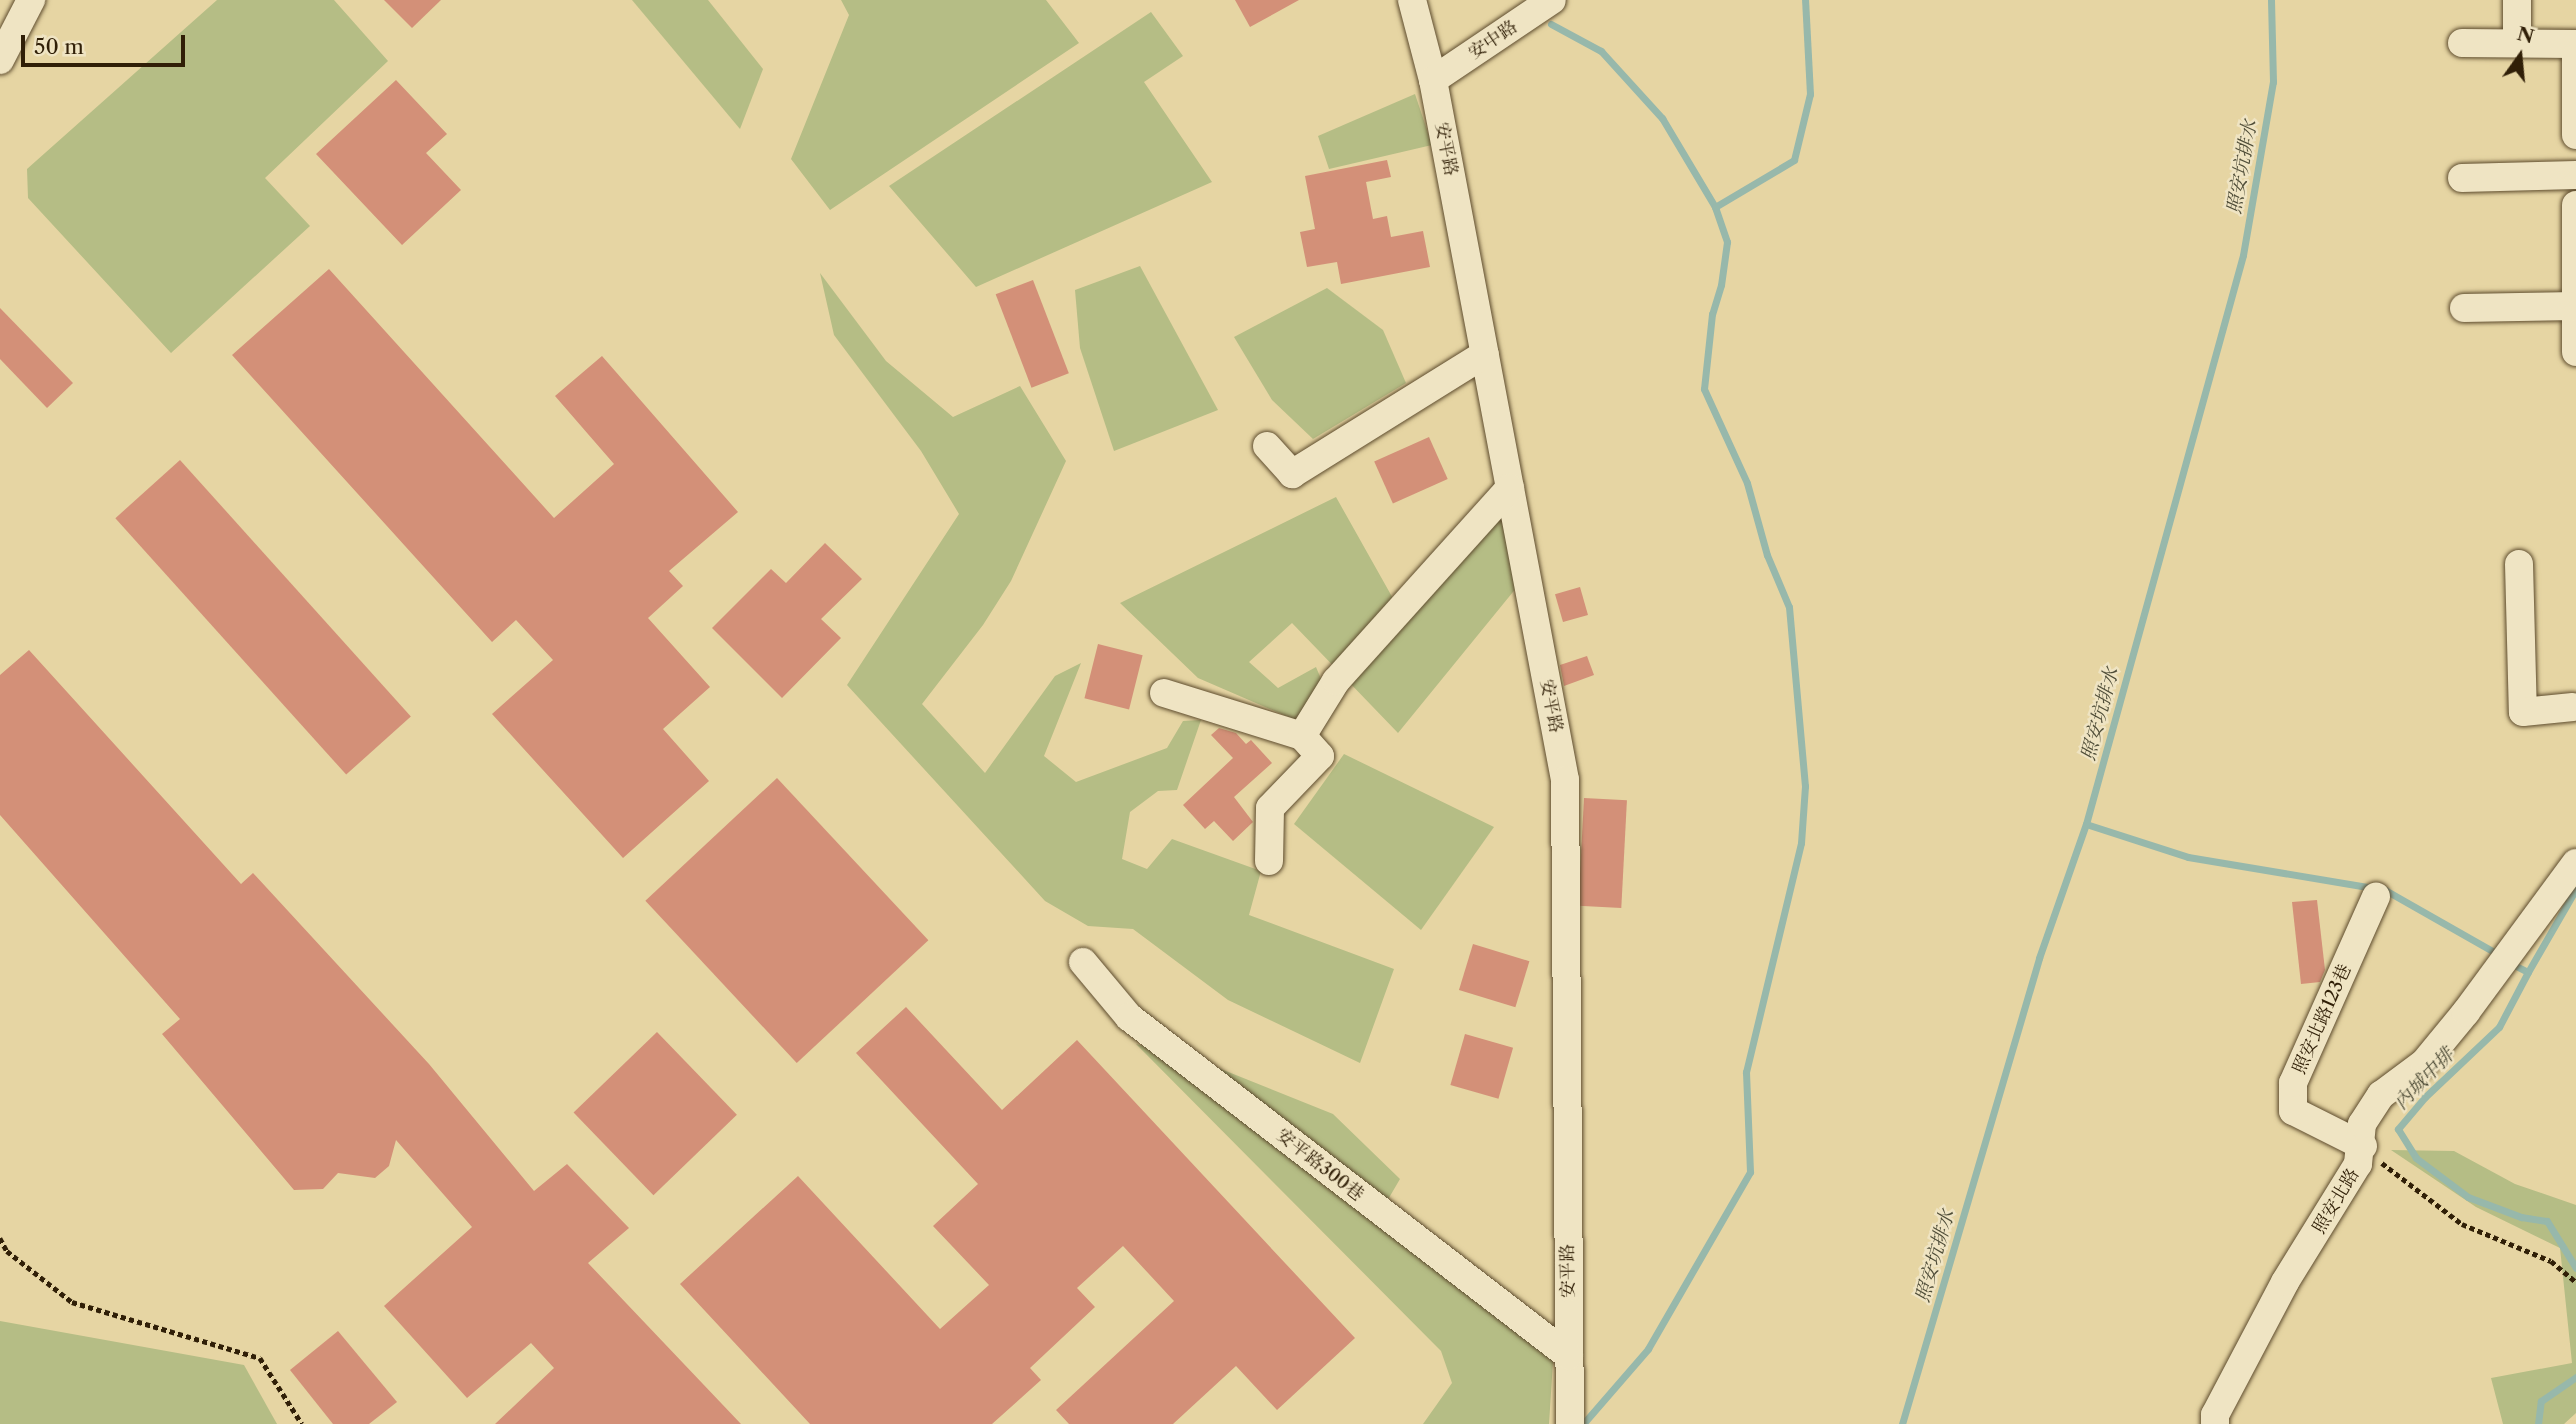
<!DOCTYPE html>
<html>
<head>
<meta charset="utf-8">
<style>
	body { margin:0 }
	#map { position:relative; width:2576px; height:1424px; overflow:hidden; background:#e6d5a3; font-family:"Libre Caslon Text","Noto Serif TC",serif }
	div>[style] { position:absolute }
	.green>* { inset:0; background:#b5bd85 }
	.stream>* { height:7px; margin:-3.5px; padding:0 3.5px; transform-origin:3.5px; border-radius:3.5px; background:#97b8ab }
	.building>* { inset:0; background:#d39078; transform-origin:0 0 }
	.path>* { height:4.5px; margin-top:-2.25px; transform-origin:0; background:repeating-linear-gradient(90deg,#301f07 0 5px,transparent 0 8.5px) }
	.roads { filter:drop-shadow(0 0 2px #5e4c2e) drop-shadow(0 0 2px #5e4c2e) }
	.minor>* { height:28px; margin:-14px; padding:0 14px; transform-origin:14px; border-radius:14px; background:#efe4c3 }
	span { translate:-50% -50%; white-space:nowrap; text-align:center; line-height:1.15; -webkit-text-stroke:5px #efe4c3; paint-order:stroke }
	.street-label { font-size:18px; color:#301f07 }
	.water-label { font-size:19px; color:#4f4d38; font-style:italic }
	.north { position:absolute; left:2485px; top:21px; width:70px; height:70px; -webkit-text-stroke:5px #efe4c3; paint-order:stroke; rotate:15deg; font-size:19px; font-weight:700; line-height:28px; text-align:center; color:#301f07 }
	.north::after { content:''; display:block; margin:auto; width:24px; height:32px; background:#301f07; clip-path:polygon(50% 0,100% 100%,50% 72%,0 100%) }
	.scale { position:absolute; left:21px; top:35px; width:164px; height:32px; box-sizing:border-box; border:4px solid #301f07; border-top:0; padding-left:9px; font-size:21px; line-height:24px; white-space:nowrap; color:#301f07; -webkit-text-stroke:5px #efe4c3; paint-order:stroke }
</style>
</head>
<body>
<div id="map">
	<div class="green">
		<div style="clip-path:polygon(217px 0,334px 0,388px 61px,265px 178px,310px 226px,171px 353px,28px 198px,27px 169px)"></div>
		<div style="clip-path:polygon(632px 0,708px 0,763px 69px,740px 129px)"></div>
		<div style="clip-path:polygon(841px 0,1046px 0,1079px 43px,830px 210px,791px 159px,849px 15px)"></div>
		<div style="clip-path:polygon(1151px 12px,1183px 56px,1144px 82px,1212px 182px,976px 287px,889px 186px)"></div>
		<div style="clip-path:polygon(1415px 94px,1432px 145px,1329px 169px,1318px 136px)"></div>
		<div style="clip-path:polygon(1140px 266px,1218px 410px,1114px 451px,1080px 348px,1075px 290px)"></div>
		<div style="clip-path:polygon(820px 273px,886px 361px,953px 417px,1020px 386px,1066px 461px,1011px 581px,983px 625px,922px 704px,985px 773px,1055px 676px,1081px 663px,1044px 756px,1076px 782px,1167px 748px,1183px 721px,1201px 720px,1177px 790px,1158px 791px,1130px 812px,1122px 859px,1147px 869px,1172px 839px,1261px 871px,1249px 915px,1394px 969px,1360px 1063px,1228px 1000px,1133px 929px,1088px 926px,1045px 901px,847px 685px,959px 514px,921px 451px,834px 335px)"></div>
		<div style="clip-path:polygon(1327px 288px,1383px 330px,1406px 383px,1313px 439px,1272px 400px,1234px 337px)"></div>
		<div style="clip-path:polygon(1336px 497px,1395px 602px,1499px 509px,1517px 587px,1398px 733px,1292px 623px,1249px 662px,1278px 688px,1316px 667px,1324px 686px,1300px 722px,1198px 678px,1120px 603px)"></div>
		<div style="clip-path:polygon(1344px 754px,1494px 827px,1421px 930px,1294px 824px)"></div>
		<div style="clip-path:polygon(1136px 1044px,1191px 1057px,1333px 1114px,1400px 1179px,1383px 1208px,1554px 1346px,1549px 1424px,1423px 1424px,1452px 1383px,1441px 1351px)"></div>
		<div style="clip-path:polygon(2391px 1150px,2454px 1151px,2515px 1184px,2576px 1205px,2576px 1413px,2564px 1424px,2503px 1424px,2491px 1378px,2572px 1363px,2560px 1248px,2476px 1207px)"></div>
		<div style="clip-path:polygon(0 1321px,244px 1365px,277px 1424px,0 1424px)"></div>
	</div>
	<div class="stream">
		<div style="left:1551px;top:24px;width:57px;rotate:28.4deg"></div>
		<div style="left:1601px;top:51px;width:91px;rotate:47.7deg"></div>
		<div style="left:1662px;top:118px;width:104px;rotate:59.2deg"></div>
		<div style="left:1715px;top:207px;width:37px;rotate:71deg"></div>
		<div style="left:1727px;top:242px;width:43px;rotate:97.9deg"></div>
		<div style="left:1721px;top:285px;width:30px;rotate:107deg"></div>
		<div style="left:1712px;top:314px;width:75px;rotate:96.1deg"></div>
		<div style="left:1704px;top:389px;width:103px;rotate:65.4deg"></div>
		<div style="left:1747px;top:483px;width:75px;rotate:74.5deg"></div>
		<div style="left:1767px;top:555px;width:56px;rotate:67.1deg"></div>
		<div style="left:1789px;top:607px;width:180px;rotate:84.9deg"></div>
		<div style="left:1805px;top:786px;width:57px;rotate:94deg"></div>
		<div style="left:1801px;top:843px;width:236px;rotate:103.5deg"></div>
		<div style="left:1746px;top:1072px;width:100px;rotate:87.7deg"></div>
		<div style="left:1750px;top:1172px;width:204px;rotate:120deg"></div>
		<div style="left:1648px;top:1349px;width:99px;rotate:130.9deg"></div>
		<div style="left:1715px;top:207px;width:92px;rotate:-30.7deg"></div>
		<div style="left:1794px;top:160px;width:68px;rotate:-76.4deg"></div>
		<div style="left:1810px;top:94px;width:94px;rotate:-93deg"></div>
		<div style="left:2086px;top:824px;width:107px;rotate:17.9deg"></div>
		<div style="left:2188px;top:857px;width:200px;rotate:9.5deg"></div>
		<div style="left:2385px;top:890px;width:128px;rotate:29.6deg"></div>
		<div style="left:2516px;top:966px;width:13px;rotate:27deg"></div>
		<div style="left:2528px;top:972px;width:62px;rotate:117.8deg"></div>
		<div style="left:2499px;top:1027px;width:102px;rotate:136.6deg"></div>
		<div style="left:2425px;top:1097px;width:42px;rotate:130.2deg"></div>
		<div style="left:2398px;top:1129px;width:34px;rotate:58deg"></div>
		<div style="left:2416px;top:1158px;width:65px;rotate:36.9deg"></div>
		<div style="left:2468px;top:1197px;width:57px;rotate:20.7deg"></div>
		<div style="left:2521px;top:1217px;width:26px;rotate:9deg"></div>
		<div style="left:2547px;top:1221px;width:55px;rotate:58.3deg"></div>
		<div style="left:2528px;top:972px;width:96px;rotate:-60deg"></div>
		<div style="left:1902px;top:1424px;width:486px;rotate:-73.6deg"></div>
		<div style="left:2039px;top:958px;width:142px;rotate:-70.7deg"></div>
		<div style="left:2086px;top:824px;width:590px;rotate:-74.57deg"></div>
		<div style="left:2243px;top:255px;width:176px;rotate:-80.2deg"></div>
		<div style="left:2273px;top:82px;width:82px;rotate:-91.4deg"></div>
		<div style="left:2538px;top:1424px;width:23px;rotate:-83deg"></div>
		<div style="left:2541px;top:1401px;width:42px;rotate:-34.4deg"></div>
	</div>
	<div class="building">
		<div style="clip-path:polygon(384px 0,441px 0,412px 28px)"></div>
		<div style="clip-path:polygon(1235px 0,1299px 0,1250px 27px)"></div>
		<div style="clip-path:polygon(396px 80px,447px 134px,426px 153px,461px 190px,402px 245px,316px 154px)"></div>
		<div style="clip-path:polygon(1387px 160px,1391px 177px,1366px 182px,1373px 219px,1387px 216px,1391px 237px,1423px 231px,1430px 267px,1341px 284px,1337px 262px,1307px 267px,1300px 232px,1315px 229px,1305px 176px)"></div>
		<div style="clip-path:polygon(329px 269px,554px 518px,614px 464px,555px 396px,602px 356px,738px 512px,669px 571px,683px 586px,648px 618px,710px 687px,663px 729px,709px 781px,623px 858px,492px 714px,553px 660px,516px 620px,492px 642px,232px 355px)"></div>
		<div style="left:1033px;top:280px;width:100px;height:40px;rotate:69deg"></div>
		<div style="clip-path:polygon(0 308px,73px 383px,47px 408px,0 359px)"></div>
		<div style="left:1429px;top:437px;width:46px;height:60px;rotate:66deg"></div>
		<div style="left:180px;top:460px;width:345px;height:87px;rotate:48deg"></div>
		<div style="clip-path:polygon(825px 543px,862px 579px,821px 619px,841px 638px,782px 698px,712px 628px,771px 569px,786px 583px)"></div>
		<div style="left:1580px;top:587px;width:29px;height:26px;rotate:74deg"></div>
		<div style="left:1098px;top:644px;width:46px;height:56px;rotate:14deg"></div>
		<div style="clip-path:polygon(29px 650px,241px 884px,253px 873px,429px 1064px,534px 1191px,567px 1164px,629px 1228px,588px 1263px,741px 1424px,495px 1424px,554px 1368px,531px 1343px,467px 1398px,384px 1306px,472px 1227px,396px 1140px,389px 1166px,375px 1178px,338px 1173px,323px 1189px,294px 1190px,162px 1034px,180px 1019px,0 815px,0 675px)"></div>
		<div style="clip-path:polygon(1587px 656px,1594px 675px,1564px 686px,1560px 665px)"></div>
		<div style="clip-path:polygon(1219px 728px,1236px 733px,1246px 744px,1251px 740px,1272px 763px,1234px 797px,1253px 822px,1233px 841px,1214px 821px,1205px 829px,1183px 805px,1233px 758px,1211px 735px)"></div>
		<div style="left:777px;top:778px;width:222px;height:180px;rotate:47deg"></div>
		<div style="left:1584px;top:798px;width:43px;height:108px;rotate:3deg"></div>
		<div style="clip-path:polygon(2317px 900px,2325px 970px,2320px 982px,2301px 984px,2292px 902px)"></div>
		<div style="left:1473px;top:944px;width:59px;height:48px;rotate:17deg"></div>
		<div style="clip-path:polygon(906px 1007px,1002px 1110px,1077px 1040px,1355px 1338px,1277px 1410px,1236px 1366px,1173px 1424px,1069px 1424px,1056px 1410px,1174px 1301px,1123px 1246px,1077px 1288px,1095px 1307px,1030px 1368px,1041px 1380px,992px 1424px,810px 1424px,680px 1284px,798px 1176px,940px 1329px,989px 1285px,933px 1226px,978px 1184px,856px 1053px)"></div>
		<div style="left:657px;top:1032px;width:115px;height:116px;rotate:46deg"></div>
		<div style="left:1465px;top:1034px;width:50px;height:53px;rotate:16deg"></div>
		<div style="clip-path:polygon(338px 1331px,397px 1402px,369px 1424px,333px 1424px,290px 1370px)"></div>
	</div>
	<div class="path">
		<div style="left:2382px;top:1163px;width:101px;rotate:37.3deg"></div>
		<div style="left:2462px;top:1224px;width:96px;rotate:22.6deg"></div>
		<div style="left:2551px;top:1261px;width:33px;rotate:40deg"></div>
		<div style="left:0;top:1238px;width:15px;rotate:62deg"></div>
		<div style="left:7px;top:1251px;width:83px;rotate:38.1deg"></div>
		<div style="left:72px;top:1302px;width:196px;rotate:16.6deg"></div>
		<div style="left:260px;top:1358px;width:78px;rotate:57.5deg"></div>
	</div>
	<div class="roads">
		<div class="minor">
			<div style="left:1412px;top:0;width:83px;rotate:75.3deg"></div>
			<div style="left:1433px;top:80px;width:712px;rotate:79.32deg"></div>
			<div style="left:1565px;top:780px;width:644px;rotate:89.56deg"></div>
			<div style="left:2517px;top:0;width:42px;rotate:90deg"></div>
			<div style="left:2462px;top:43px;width:112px;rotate:0.5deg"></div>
			<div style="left:2576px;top:44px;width:91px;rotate:90deg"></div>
			<div style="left:0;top:60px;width:68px;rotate:-62.7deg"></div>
			<div style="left:1433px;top:80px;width:143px;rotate:-33.9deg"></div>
			<div style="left:2462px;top:178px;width:114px;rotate:-1.5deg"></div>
			<div style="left:2576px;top:205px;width:147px;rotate:90deg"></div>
			<div style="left:2464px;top:308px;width:111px;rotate:-1deg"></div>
			<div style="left:1267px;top:446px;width:38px;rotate:48deg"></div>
			<div style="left:1292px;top:474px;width:227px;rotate:-31.9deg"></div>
			<div style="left:2519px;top:564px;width:148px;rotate:88.5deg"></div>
			<div style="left:2523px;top:712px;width:50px;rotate:-5.7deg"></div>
			<div style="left:1164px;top:693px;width:145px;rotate:17.3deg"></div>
			<div style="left:1302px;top:736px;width:65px;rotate:-58.3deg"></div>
			<div style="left:1336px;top:681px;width:260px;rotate:-48deg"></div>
			<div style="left:1269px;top:861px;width:53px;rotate:-88.9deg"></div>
			<div style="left:1270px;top:808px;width:72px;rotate:-46.1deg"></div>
			<div style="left:1320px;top:756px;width:27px;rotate:-132deg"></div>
			<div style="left:1083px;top:962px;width:72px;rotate:50.1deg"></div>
			<div style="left:1129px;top:1017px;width:555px;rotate:37.61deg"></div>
			<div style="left:2363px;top:1146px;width:78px;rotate:-153.4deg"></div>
			<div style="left:2293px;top:1111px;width:28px;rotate:-90deg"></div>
			<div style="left:2293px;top:1083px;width:204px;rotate:-66deg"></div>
			<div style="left:2215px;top:1424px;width:9px;rotate:-90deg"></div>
			<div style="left:2215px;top:1415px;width:150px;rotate:-62.2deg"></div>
			<div style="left:2285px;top:1282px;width:139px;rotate:-58.3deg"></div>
			<div style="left:2358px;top:1164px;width:40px;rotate:-84.3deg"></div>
			<div style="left:2362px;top:1124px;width:35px;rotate:-57deg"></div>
			<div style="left:2381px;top:1095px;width:54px;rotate:-36.7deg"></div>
			<div style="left:2424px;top:1063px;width:66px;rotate:-50.5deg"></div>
			<div style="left:2466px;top:1012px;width:185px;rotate:-53.6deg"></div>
		</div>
	</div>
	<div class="street-label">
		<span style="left:1493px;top:40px;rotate:-34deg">安中路</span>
		<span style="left:1446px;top:149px;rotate:79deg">安平路</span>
		<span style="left:1551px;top:706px;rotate:79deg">安平路</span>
		<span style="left:2322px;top:1019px;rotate:-66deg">照安北路123巷</span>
		<span style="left:1320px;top:1165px;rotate:38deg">安平路300巷</span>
		<span style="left:2336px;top:1201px;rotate:-59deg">照安北路</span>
		<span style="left:1568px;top:1271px;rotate:-91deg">安平路</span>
	</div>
	<div class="water-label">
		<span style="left:2242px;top:167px;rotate:-80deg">照安坑排水</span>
		<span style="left:2100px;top:714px;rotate:-75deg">照安坑排水</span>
		<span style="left:2424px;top:1079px;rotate:-46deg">內城中排</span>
		<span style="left:1935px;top:1256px;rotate:-74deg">照安坑排水</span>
	</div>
	<div class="north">N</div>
	<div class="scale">50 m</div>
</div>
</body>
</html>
